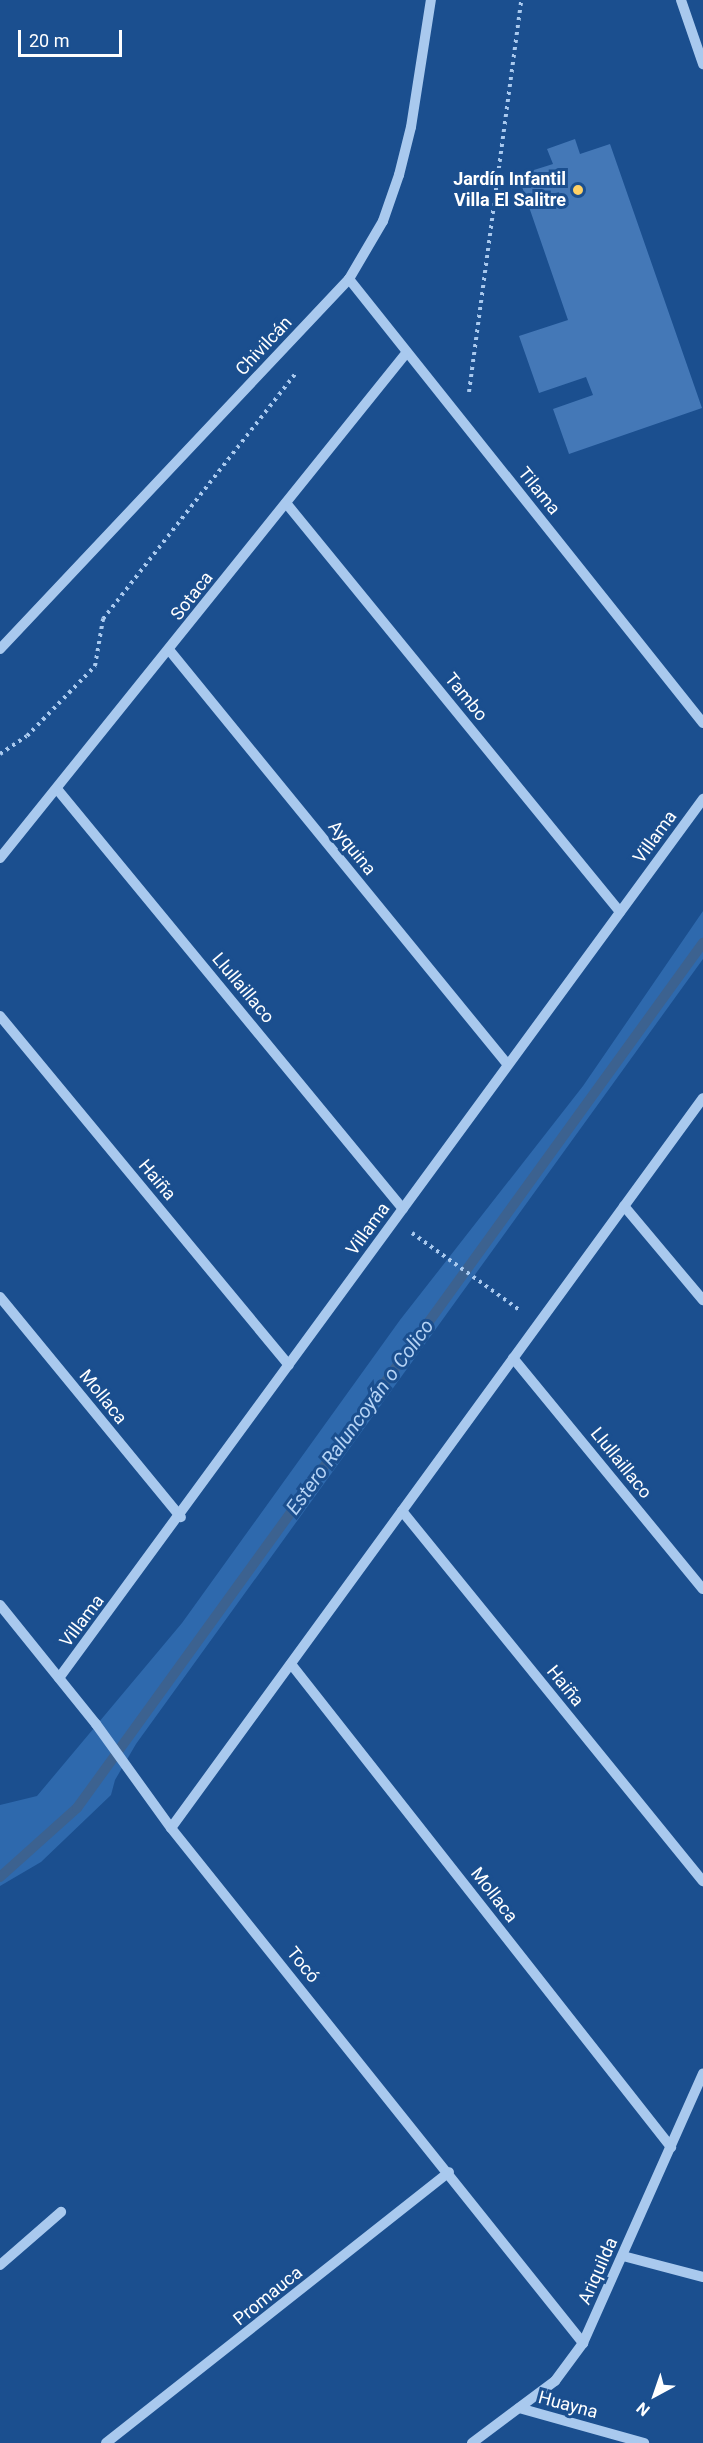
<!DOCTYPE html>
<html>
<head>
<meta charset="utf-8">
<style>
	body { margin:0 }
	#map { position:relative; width:703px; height:2443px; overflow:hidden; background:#1b4f8f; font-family:Roboto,sans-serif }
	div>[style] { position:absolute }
	.green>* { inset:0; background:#2e69ad }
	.stream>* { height:10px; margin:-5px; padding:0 5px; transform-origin:5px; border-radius:5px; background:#3c6290 }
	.building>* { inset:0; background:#4478b7 }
	.path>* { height:4px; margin-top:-2px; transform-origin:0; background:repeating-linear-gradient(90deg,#a9c9ee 0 3px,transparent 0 7.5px) }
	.minor>* { height:10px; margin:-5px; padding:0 5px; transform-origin:5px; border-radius:5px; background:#a9c9ee }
	.dots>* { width:16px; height:16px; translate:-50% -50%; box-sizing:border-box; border:3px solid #1b4f8f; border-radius:50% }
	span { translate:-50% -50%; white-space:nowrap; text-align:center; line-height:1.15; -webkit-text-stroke:6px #1b4f8f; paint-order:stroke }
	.poi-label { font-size:18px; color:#fff; font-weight:700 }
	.right { translate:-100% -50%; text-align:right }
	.street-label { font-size:18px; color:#fff }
	.water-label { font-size:20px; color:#b5d3f5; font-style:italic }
	.north { position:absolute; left:625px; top:2365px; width:60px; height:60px; -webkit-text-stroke:4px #1b4f8f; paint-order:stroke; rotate:220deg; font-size:16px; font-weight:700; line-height:24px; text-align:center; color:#fff }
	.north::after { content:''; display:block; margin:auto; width:21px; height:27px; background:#fff; clip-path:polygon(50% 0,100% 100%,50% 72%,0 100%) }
	.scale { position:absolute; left:18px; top:30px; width:104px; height:27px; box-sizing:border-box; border:3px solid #fff; border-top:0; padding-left:8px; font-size:18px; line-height:21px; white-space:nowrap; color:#fff; -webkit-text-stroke:4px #1b4f8f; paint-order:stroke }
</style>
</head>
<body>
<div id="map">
	<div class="green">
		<div style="clip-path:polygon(703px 911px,703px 959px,136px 1744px,115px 1780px,111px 1795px,41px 1862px,0 1886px,0 1805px,37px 1796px,182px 1623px,400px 1320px,583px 1086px)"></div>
	</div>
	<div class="stream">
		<div style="left:0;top:1877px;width:103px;rotate:-41.9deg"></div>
		<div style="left:77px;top:1808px;width:1068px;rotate:-54.11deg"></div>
	</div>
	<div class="building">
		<div style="clip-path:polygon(575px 139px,580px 154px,610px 144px,702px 408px,569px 454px,553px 409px,593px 395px,586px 377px,539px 393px,519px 336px,568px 320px,518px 175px,553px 164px,547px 149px)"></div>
	</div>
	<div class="path">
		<div style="left:469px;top:392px;width:395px;rotate:-82.4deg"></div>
		<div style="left:0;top:754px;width:32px;rotate:-34deg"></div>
		<div style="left:27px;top:736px;width:98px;rotate:-45.8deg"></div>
		<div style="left:95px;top:666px;width:48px;rotate:-80.3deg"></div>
		<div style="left:103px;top:619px;width:314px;rotate:-51.9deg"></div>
		<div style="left:412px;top:1233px;width:134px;rotate:35.6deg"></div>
	</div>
	<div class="minor">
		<div style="left:681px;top:0;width:68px;rotate:71deg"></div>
		<div style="left:349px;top:279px;width:568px;rotate:51.43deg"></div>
		<div style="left:286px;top:503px;width:528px;rotate:50.76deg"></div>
		<div style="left:0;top:649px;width:509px;rotate:-46.67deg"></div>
		<div style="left:349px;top:279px;width:67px;rotate:-59.6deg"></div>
		<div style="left:383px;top:221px;width:49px;rotate:-70.8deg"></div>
		<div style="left:399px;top:175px;width:49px;rotate:-76deg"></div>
		<div style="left:411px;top:127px;width:129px;rotate:-81.1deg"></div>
		<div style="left:170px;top:651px;width:534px;rotate:50.77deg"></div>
		<div style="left:57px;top:789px;width:544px;rotate:50.52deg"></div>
		<div style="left:0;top:858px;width:649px;rotate:-51.19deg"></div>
		<div style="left:0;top:1016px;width:453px;rotate:50.4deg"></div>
		<div style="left:624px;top:1206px;width:123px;rotate:50deg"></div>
		<div style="left:0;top:1297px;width:285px;rotate:50.6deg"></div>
		<div style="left:513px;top:1358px;width:299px;rotate:50.6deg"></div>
		<div style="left:402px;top:1511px;width:477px;rotate:50.9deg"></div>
		<div style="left:0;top:1605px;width:153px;rotate:51.1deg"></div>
		<div style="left:96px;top:1724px;width:128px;rotate:54.2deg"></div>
		<div style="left:171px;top:1828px;width:660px;rotate:51.34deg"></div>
		<div style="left:291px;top:1664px;width:615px;rotate:51.81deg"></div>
		<div style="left:59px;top:1678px;width:1090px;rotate:-53.77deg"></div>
		<div style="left:171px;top:1828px;width:903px;rotate:-53.92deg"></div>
		<div style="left:623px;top:2256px;width:83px;rotate:14.7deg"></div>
		<div style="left:0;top:2265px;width:81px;rotate:-41deg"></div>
		<div style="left:519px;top:2408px;width:130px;rotate:15.6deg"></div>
		<div style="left:106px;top:2443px;width:437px;rotate:-38.3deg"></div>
		<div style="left:472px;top:2443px;width:104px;rotate:-36.8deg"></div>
		<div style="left:555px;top:2381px;width:47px;rotate:-53.6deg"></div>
		<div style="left:583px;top:2343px;width:295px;rotate:-66deg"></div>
	</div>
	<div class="dots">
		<div style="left:578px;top:190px;background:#ffd166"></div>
	</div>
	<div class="poi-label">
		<span class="right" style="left:566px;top:190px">Jardín Infantil<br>Villa El Salitre</span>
	</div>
	<div class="street-label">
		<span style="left:264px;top:346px;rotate:-47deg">Chivilcán</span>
		<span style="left:539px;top:491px;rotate:51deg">Tilama</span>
		<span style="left:192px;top:596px;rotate:-52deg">Sotaca</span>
		<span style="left:466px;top:697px;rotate:51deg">Tambo</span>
		<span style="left:655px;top:837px;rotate:-54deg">Villama</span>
		<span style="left:352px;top:848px;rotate:51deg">Ayquina</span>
		<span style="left:243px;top:988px;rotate:50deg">Llullaillaco</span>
		<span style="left:157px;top:1180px;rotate:50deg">Haiña</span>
		<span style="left:368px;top:1229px;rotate:-54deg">Villama</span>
		<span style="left:103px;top:1397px;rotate:51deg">Mollaca</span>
		<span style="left:621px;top:1463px;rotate:51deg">Llullaillaco</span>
		<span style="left:82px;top:1621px;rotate:-53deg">Villama</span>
		<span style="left:565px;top:1686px;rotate:51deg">Haiña</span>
		<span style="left:494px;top:1895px;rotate:52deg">Mollaca</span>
		<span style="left:303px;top:1965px;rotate:51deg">Tocó</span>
		<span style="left:598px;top:2271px;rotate:-66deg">Ariquilda</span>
		<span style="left:268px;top:2296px;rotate:-39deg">Promauca</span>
		<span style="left:568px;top:2405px;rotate:15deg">Huayna</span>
	</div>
	<div class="water-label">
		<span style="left:360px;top:1417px;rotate:-54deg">Estero Raluncoyán o Colico</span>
	</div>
	<div class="north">N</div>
	<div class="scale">20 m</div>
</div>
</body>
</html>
